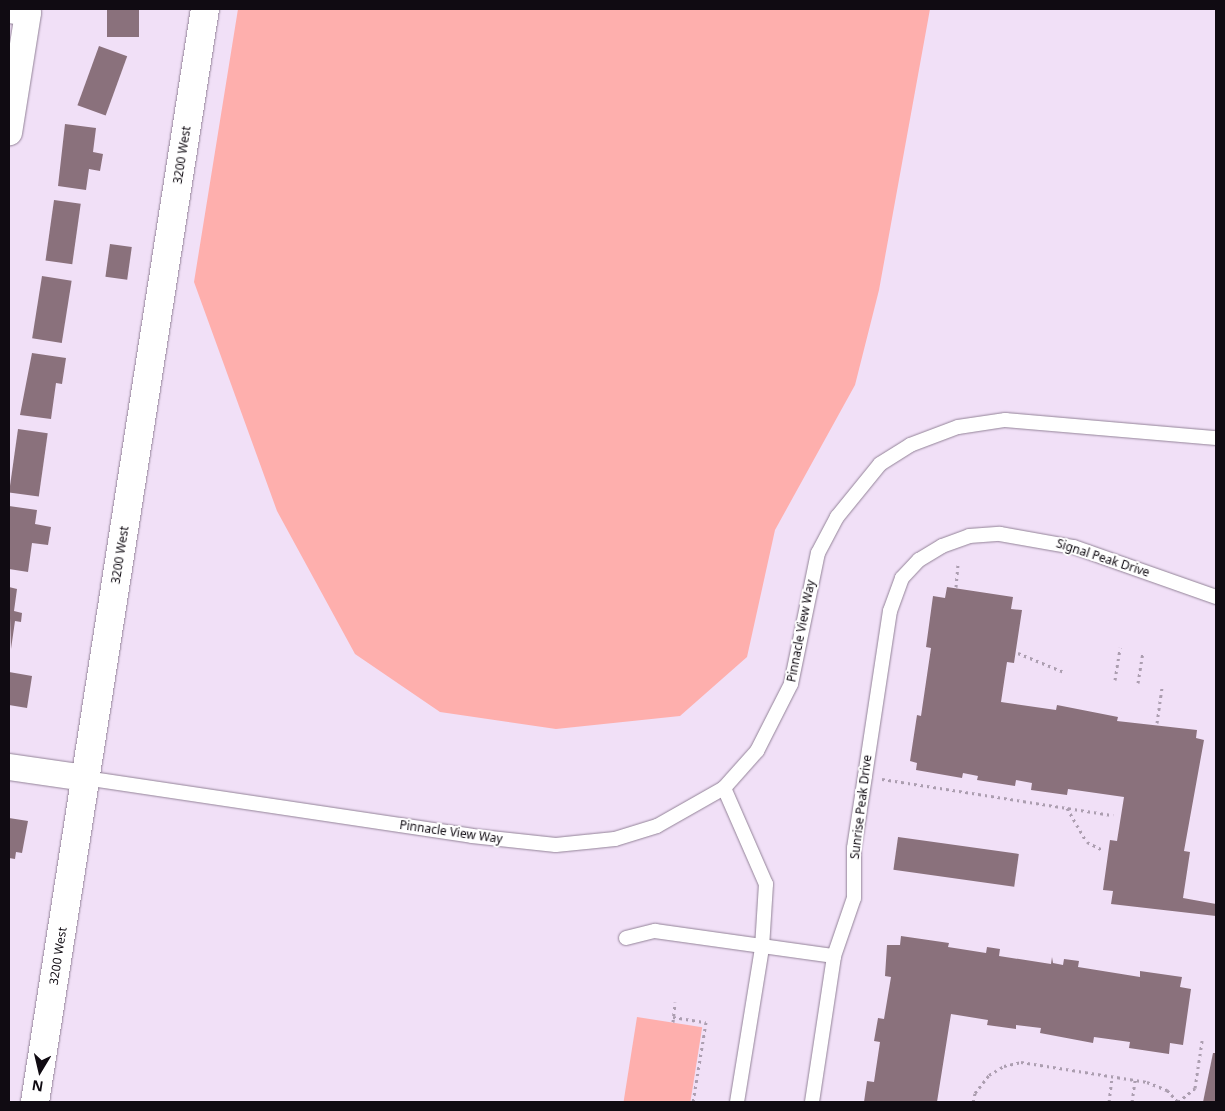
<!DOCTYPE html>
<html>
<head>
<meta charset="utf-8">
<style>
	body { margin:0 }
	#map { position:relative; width:1225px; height:1111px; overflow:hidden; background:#f1e0f7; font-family:"Noto Sans",sans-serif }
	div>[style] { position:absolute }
	.green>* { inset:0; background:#feafad; transform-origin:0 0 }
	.building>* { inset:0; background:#8a717c; transform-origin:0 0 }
	.path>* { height:3px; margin-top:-1.5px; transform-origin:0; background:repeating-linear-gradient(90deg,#ac9eb0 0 2.5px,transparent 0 6.5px) }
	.roads { filter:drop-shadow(0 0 1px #938398) drop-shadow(0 0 1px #938398) }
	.service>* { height:14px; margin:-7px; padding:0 7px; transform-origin:7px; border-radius:7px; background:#fff }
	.minor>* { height:26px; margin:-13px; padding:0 13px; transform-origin:13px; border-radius:13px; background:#fff }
	.tertiary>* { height:28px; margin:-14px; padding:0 14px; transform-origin:14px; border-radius:14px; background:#fff }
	span { translate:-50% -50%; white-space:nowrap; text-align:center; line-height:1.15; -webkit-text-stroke:4px #fff; paint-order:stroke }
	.street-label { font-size:12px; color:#100b12 }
	.frame { position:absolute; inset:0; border:10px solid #100b12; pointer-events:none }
	.north { position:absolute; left:15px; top:1046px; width:50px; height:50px; -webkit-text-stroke:4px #fff; paint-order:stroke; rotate:189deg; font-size:14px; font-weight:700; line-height:20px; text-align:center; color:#100b12 }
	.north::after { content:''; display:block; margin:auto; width:18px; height:22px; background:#100b12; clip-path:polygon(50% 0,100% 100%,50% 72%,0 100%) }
</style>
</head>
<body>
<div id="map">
	<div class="green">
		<div style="clip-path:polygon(238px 9px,930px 9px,879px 290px,855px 385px,775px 530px,747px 657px,680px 716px,556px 729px,440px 712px,355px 654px,277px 511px,194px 282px)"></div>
		<div style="left:637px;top:1017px;width:66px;height:86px;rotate:9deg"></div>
	</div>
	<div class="building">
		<div style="left:107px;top:9px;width:32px;height:28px"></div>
		<div style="left:99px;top:46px;width:30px;height:63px;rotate:20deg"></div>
		<div style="clip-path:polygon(65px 124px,96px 128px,93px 152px,103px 154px,100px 171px,89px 169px,86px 190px,58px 186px)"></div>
		<div style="left:54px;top:200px;width:27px;height:61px;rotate:8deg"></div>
		<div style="left:110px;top:244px;width:22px;height:33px;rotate:8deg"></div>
		<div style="left:42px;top:276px;width:30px;height:63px;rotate:9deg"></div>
		<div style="clip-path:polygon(32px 353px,66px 358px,62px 384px,56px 383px,51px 419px,20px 415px)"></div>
		<div style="left:18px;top:429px;width:30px;height:64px;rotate:8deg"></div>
		<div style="clip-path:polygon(9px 506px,37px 510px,35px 524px,51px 527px,48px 545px,32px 543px,28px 572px,9px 569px)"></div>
		<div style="clip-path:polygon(9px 587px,17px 589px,14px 611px,22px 613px,21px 622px,15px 621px,11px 649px)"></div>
		<div style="clip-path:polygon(947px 587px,1013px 597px,1011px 609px,1022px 610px,1014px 663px,1007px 662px,1001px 702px,1056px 710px,1057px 705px,1118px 717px,1117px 721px,1197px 730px,1196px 738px,1204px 740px,1184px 851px,1190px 852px,1183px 898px,1216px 904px,1216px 916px,1111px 904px,1113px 891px,1103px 890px,1110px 840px,1117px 841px,1124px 797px,1068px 789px,1067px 795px,1031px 790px,1032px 783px,1016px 780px,1015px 786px,977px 780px,978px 776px,963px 773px,962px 778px,916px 770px,917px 763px,910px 761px,917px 715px,921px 716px,931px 648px,926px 647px,933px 596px,945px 598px)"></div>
		<div style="clip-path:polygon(9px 672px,32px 676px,27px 708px,9px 705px)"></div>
		<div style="clip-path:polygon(9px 818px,28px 821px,22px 853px,16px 852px,15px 859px,9px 858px)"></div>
		<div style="left:898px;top:837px;width:122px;height:33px;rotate:8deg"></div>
		<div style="clip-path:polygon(901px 936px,949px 943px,948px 947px,986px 953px,987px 947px,1000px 949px,999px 956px,1051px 964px,1052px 957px,1053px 963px,1063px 965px,1064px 959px,1079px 961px,1078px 967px,1140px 977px,1140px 971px,1182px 977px,1180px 987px,1191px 989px,1183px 1045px,1170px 1043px,1169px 1054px,1129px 1048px,1130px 1042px,1094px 1037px,1093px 1043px,1040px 1033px,1041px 1028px,1016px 1025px,1016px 1029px,987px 1025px,988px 1020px,951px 1014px,937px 1102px,864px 1102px,867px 1081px,874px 1082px,880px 1042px,874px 1041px,878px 1018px,884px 1019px,891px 977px,885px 976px,887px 945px,900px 945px)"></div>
		<div style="clip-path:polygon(1213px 1053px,1216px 1053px,1216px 1102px,1203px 1102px)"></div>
	</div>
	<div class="path">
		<div style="left:956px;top:587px;width:22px;rotate:-85deg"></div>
		<div style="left:1018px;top:653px;width:50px;rotate:22.4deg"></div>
		<div style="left:1115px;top:680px;width:33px;rotate:-81deg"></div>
		<div style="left:1138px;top:683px;width:32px;rotate:-81deg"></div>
		<div style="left:1157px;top:723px;width:36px;rotate:-82deg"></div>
		<div style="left:882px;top:779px;width:234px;rotate:8.9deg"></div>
		<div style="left:1067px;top:808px;width:39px;rotate:60deg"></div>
		<div style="left:1087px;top:842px;width:18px;rotate:27deg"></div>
		<div style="left:673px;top:1017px;width:33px;rotate:9deg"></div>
		<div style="left:706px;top:1022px;width:81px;rotate:99.2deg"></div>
		<div style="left:673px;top:1022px;width:20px;rotate:-84deg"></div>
		<div style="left:973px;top:1102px;width:9px;rotate:-77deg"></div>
		<div style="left:975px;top:1093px;width:23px;rotate:-52deg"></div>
		<div style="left:989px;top:1075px;width:17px;rotate:-31deg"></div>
		<div style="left:1004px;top:1066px;width:17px;rotate:-13deg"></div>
		<div style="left:1021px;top:1062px;width:128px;rotate:9deg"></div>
		<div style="left:1147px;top:1082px;width:22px;rotate:22deg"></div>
		<div style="left:1167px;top:1090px;width:16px;rotate:47deg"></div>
		<div style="left:1109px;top:1102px;width:25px;rotate:-83deg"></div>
		<div style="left:1132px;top:1102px;width:22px;rotate:-82deg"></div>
		<div style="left:1178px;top:1102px;width:22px;rotate:-39deg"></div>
		<div style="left:1195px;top:1088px;width:48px;rotate:-81.5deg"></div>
	</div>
	<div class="roads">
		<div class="service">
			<div style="left:85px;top:778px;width:391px;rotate:8.5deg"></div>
			<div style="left:472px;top:836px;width:84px;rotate:6.1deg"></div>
			<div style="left:556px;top:845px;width:59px;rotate:-5.8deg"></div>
			<div style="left:615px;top:839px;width:44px;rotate:-17.2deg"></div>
			<div style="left:657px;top:826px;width:77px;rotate:-29.6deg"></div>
			<div style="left:724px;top:788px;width:50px;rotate:-48.3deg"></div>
			<div style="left:757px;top:751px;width:75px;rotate:-63.1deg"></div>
			<div style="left:791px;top:684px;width:134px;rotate:-78.4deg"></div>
			<div style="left:818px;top:553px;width:41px;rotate:-62.2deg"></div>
			<div style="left:837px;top:517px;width:68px;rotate:-50.9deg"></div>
			<div style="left:880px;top:464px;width:36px;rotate:-32deg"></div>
			<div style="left:910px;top:445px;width:51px;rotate:-20.6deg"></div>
			<div style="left:958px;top:427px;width:48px;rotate:-8.5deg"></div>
			<div style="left:1005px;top:420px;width:212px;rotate:4.9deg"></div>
			<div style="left:724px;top:788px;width:105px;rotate:66.4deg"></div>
			<div style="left:766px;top:884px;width:64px;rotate:93.6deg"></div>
			<div style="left:762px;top:948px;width:156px;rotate:99.2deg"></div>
			<div style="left:626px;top:938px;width:30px;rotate:-14deg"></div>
			<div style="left:655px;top:931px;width:181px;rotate:8deg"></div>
			<div style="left:812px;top:1102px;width:148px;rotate:-81.4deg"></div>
			<div style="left:834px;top:956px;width:61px;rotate:-71deg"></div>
			<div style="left:854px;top:898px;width:50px;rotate:-90deg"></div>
			<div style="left:854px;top:848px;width:73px;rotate:-81.3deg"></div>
			<div style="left:865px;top:776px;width:167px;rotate:-81.4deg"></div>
			<div style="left:890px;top:611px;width:35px;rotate:-70deg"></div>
			<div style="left:902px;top:578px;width:25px;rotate:-47deg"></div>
			<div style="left:919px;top:560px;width:27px;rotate:-31deg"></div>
			<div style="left:942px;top:546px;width:29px;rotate:-20deg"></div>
			<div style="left:969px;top:536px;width:31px;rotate:-4deg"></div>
			<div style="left:1000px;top:534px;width:75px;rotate:10deg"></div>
			<div style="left:1074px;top:547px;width:151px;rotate:19.4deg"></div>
		</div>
		<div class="minor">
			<div style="left:9px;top:10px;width:19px;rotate:9deg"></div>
			<div style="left:28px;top:13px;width:121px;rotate:99deg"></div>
			<div style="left:9px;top:767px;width:77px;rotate:8.2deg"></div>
		</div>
		<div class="tertiary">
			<div style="left:35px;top:1102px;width:1106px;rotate:-81.16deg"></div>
		</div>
	</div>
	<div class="street-label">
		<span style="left:182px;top:155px;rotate:-81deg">3200 West</span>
		<span style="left:120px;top:555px;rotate:-81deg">3200 West</span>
		<span style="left:1103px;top:558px;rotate:18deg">Signal Peak Drive</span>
		<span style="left:801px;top:631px;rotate:-79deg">Pinnacle View Way</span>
		<span style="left:861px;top:807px;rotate:-83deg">Sunrise Peak Drive</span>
		<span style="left:451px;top:832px;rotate:8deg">Pinnacle View Way</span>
		<span style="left:58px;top:956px;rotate:-81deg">3200 West</span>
	</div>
	<div class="frame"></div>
	<div class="north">N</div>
</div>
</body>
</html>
